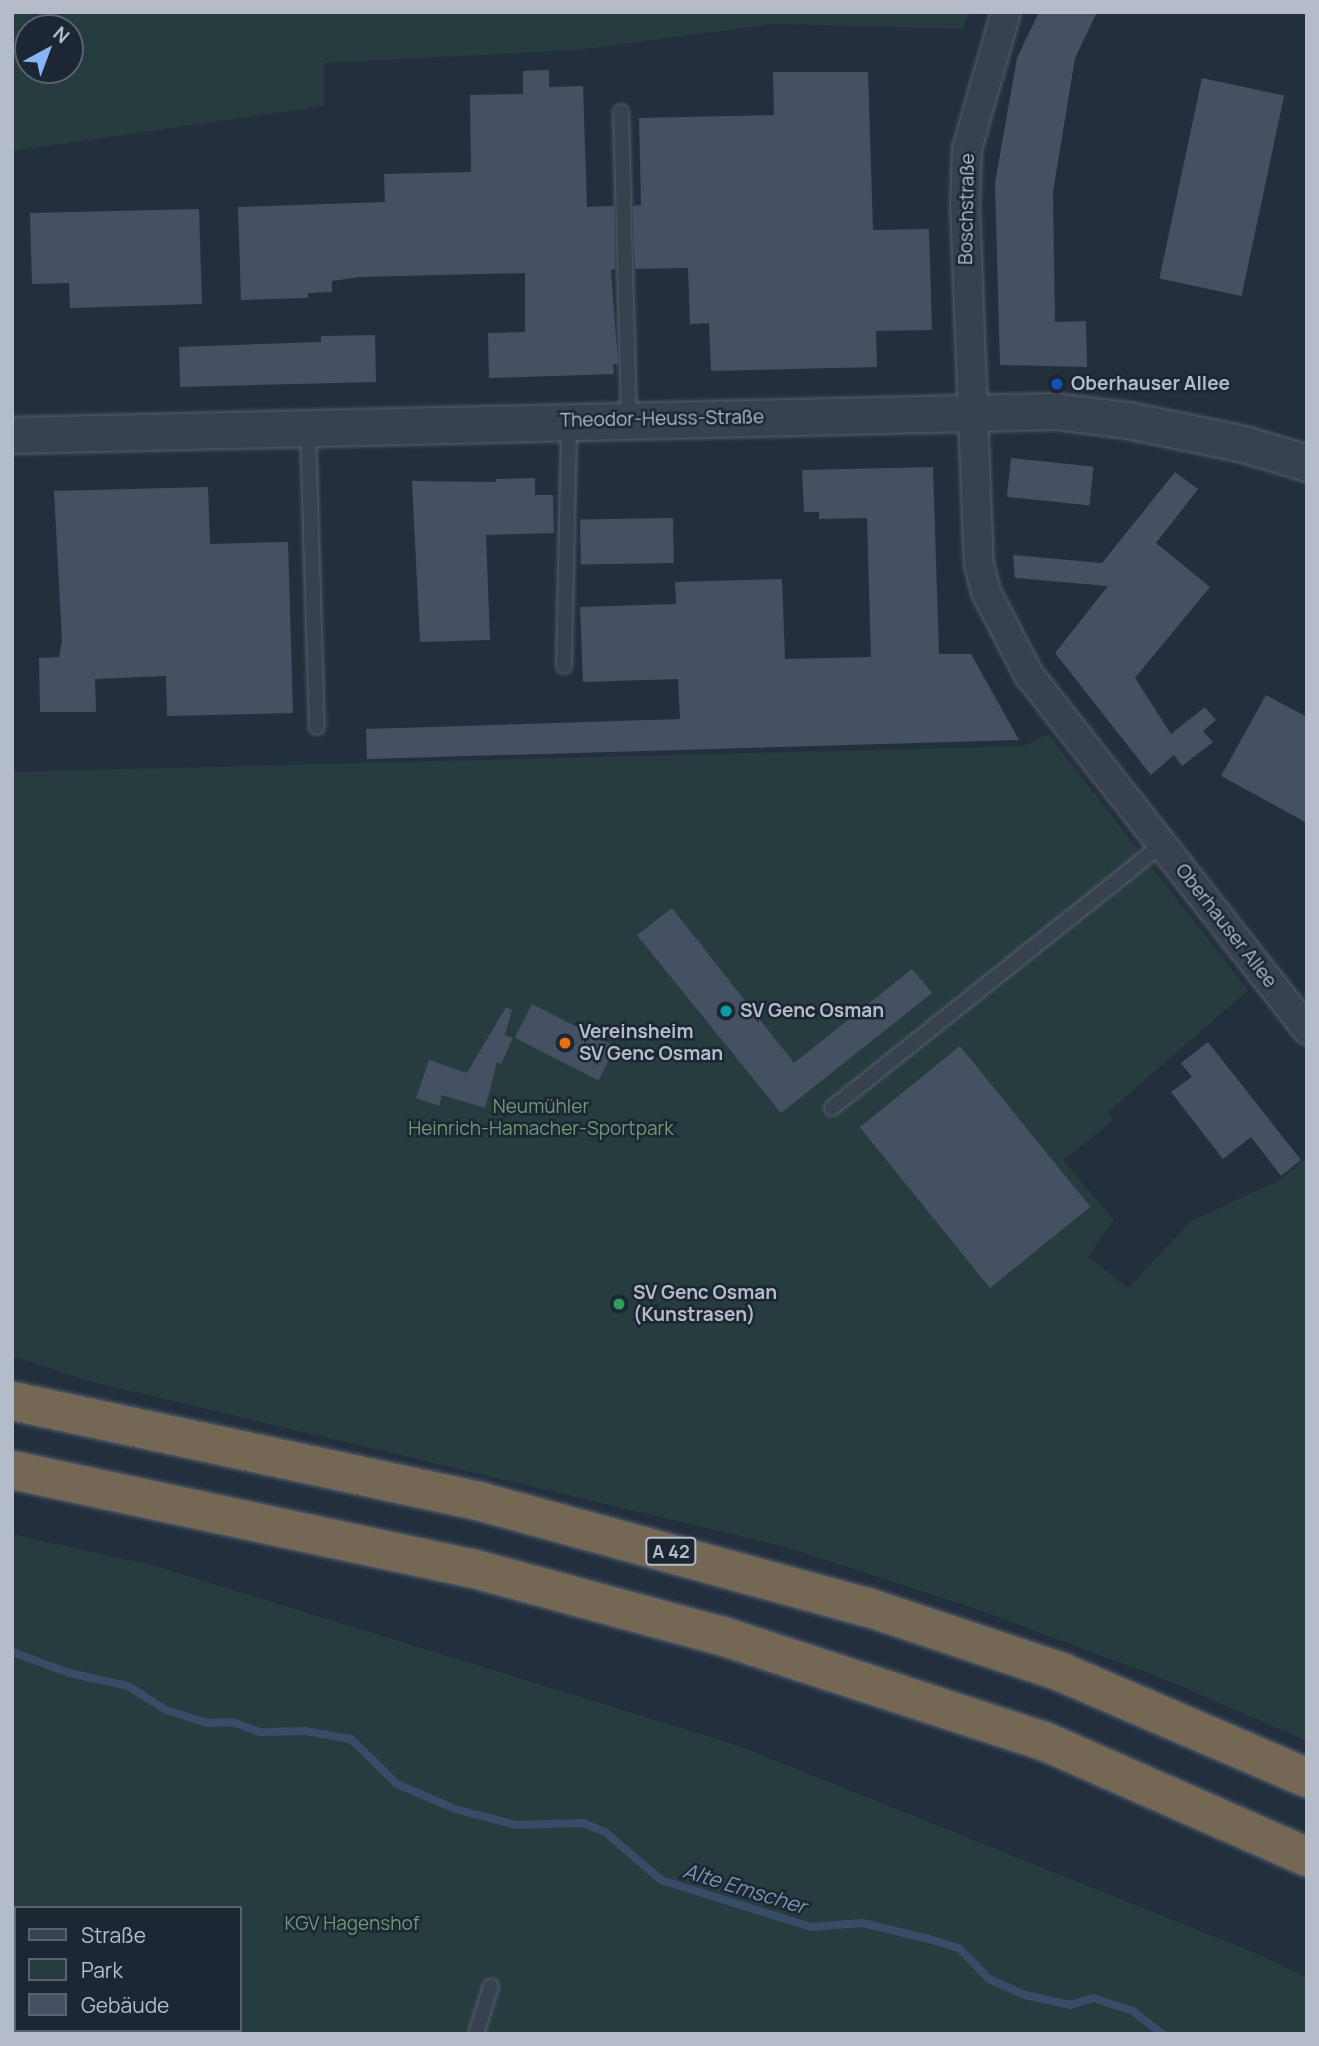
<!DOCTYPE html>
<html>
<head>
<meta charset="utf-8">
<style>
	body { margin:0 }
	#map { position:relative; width:1319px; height:2046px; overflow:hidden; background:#242f3e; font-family:Manrope,sans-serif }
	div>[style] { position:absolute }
	.green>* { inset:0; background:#263c3f }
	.stream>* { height:8px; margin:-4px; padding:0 4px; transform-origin:4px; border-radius:4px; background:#394c67 }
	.building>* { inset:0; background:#455162; transform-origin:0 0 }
	.roads { filter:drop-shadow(0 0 2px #565f6c) drop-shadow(0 0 2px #565f6c) }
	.service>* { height:14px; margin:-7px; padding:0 7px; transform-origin:7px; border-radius:7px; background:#38414e }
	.minor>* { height:28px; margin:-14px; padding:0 14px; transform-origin:14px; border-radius:14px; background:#38414e }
	.tertiary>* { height:35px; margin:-17.5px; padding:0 17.5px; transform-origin:17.5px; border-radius:17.5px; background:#38414e }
	.motorway>* { height:38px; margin:-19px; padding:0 19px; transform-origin:19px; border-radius:19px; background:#746855 }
	.dots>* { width:19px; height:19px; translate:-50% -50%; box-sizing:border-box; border:4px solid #1d2633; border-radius:50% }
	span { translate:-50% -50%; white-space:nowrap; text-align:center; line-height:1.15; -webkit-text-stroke:5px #1d2633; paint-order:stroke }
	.shield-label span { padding:2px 5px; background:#1d2633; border:2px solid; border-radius:5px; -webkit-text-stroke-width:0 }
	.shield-label { font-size:18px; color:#b4bcc9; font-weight:700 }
	.street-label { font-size:19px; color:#b4bcc9 }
	.poi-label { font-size:19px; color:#b4bcc9; font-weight:700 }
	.left { translate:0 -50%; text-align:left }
	.park-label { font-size:19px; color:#6b9a76 }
	.water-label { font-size:21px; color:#7c92b1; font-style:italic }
	.frame { position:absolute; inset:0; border:14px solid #b4bcc9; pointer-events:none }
	.legend { position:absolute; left:14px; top:1906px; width:228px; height:126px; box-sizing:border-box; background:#1d2633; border:2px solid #59626f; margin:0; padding:9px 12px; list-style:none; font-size:21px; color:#b4bcc9 }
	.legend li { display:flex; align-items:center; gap:14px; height:35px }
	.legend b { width:35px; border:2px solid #59626f }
	.north { position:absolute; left:14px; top:14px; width:70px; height:70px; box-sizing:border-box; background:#1d2633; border:2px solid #59626f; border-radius:50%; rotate:41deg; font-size:19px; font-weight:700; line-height:28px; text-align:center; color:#b4bcc9 }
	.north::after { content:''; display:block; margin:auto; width:24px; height:32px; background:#8ab4f8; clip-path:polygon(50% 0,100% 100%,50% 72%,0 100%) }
</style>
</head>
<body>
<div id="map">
	<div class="green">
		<div style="clip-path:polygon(evenodd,12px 12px,970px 12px,962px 29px,774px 24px,578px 50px,324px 63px,324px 106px,12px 151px,12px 12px,28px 28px,70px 28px,70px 70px,28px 70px,28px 28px)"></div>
		<div style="clip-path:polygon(1048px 734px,1248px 990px,1108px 1112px,1113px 1121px,1063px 1160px,1114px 1220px,1088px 1257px,1128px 1288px,1191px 1221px,1278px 1181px,1307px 1158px,1307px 1741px,1169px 1681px,977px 1609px,782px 1546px,85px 1380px,12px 1356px,12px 772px,1024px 746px)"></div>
		<div style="clip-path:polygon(evenodd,12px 1534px,155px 1566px,736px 1745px,1260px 1955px,1307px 1978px,1307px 2034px,12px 2034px,12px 1534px,16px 1908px,240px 1908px,240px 2030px,16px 2030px,16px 1908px)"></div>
	</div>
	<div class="stream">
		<div style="left:12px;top:1652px;width:61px;rotate:20.2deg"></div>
		<div style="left:69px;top:1673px;width:60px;rotate:12.4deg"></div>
		<div style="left:128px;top:1686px;width:45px;rotate:32.3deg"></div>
		<div style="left:166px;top:1710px;width:43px;rotate:17.6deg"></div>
		<div style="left:207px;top:1723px;width:25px;rotate:-2deg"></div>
		<div style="left:232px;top:1722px;width:30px;rotate:20deg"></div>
		<div style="left:260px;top:1732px;width:45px;rotate:-1.3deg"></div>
		<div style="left:305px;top:1731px;width:47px;rotate:9.9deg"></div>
		<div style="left:351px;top:1739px;width:64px;rotate:44.4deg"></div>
		<div style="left:397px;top:1784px;width:63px;rotate:23.3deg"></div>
		<div style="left:455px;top:1809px;width:63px;rotate:14.7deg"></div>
		<div style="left:516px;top:1825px;width:67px;rotate:-1.7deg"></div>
		<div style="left:583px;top:1823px;width:24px;rotate:22deg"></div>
		<div style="left:605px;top:1832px;width:74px;rotate:40.6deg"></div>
		<div style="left:661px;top:1880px;width:157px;rotate:17.4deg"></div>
		<div style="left:811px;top:1927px;width:51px;rotate:-4.5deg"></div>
		<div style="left:862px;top:1923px;width:69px;rotate:13.4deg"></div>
		<div style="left:929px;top:1939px;width:31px;rotate:17deg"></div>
		<div style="left:959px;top:1948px;width:43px;rotate:45.9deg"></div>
		<div style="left:989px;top:1979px;width:39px;rotate:24deg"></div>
		<div style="left:1025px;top:1995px;width:46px;rotate:12.5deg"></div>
		<div style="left:1070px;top:2005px;width:24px;rotate:-17deg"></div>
		<div style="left:1093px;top:1998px;width:42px;rotate:18deg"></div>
		<div style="left:1133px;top:2011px;width:37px;rotate:38deg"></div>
	</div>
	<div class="building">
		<div style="clip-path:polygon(1039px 12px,1097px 12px,1075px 58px,1053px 192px,1055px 322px,1086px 321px,1087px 367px,1000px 365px,995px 183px,1017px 58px)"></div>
		<div style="clip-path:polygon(549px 70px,549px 87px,583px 86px,587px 207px,614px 206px,615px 269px,611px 270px,618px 364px,613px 364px,614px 374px,489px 378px,488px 333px,525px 332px,525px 273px,360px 277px,332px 281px,332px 292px,308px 293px,308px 298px,241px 300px,238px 207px,385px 202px,384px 174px,471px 172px,470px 95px,523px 94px,523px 71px)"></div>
		<div style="clip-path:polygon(773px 72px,868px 72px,873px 230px,929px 229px,932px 330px,876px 331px,877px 367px,711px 371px,709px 323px,690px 324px,688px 268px,635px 269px,633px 206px,641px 205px,639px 118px,774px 115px)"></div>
		<div style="left:1202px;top:78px;width:84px;height:205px;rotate:12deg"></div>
		<div style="clip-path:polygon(199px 209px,202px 304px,70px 308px,69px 283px,32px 284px,30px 213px)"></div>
		<div style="clip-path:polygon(375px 335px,376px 382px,180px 387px,179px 347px,321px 342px,321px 336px)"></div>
		<div style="left:1011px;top:458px;width:83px;height:39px;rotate:6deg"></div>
		<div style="clip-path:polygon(933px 467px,939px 654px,971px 654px,1019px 740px,367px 759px,366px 729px,680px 719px,678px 679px,583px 682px,580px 607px,676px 604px,675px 582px,782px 579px,785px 659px,871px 657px,867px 518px,819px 519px,819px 512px,804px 512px,802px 470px)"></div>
		<div style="clip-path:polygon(1175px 472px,1198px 489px,1156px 543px,1210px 587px,1135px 678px,1171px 734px,1205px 707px,1216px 720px,1203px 731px,1213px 742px,1182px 766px,1174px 755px,1151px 775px,1055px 653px,1108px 586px,1015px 578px,1013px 555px,1102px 563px)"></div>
		<div style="clip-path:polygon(535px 478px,535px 495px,553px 495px,554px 533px,486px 535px,490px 640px,420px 642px,412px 481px,496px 482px,496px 479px)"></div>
		<div style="clip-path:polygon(208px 487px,210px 544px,288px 542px,293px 713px,167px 716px,166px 676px,95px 679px,96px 712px,40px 712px,39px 658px,59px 657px,62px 641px,54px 491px)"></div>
		<div style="left:673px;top:518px;width:45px;height:93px;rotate:89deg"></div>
		<div style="clip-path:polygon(1266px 695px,1307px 717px,1307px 823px,1221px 776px)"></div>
		<div style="clip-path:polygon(672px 908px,794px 1063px,912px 969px,932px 993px,781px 1113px,637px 935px)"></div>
		<div style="left:532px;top:1004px;width:94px;height:38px;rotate:27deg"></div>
		<div style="clip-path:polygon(506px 1007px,512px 1010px,505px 1035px,513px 1038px,501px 1064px,497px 1062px,485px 1108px,442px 1095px,439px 1106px,416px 1098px,429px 1060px,467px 1073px)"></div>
		<div style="clip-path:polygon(1208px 1042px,1301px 1160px,1281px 1176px,1251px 1137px,1223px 1159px,1171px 1092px,1192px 1077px,1181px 1063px)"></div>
		<div style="left:960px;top:1046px;width:207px;height:129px;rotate:51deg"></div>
	</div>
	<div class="roads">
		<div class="service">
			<div style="left:621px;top:112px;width:308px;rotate:88.5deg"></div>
			<div style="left:308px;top:429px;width:298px;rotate:88.3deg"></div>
			<div style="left:564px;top:666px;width:243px;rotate:-88.8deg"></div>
			<div style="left:832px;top:1108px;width:423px;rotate:-38.6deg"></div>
			<div style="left:476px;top:2034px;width:50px;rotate:-72.6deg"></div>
		</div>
		<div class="minor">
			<div style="left:1006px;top:12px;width:142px;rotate:105.9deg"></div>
			<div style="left:967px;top:149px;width:57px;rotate:92deg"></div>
			<div style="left:965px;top:206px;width:358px;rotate:87.8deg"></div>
			<div style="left:979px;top:564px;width:29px;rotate:76deg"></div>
			<div style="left:986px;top:592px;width:93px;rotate:62.6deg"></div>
			<div style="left:1029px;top:675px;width:451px;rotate:51.9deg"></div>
		</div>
		<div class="tertiary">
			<div style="left:12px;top:435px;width:1043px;rotate:-1.32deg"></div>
			<div style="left:1055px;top:411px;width:74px;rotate:7deg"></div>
			<div style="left:1128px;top:420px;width:118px;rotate:11.7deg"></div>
			<div style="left:1244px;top:444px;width:66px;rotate:16.8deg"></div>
		</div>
		<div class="motorway">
			<div style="left:12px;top:1401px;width:481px;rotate:12.1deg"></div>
			<div style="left:482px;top:1502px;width:399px;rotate:15.3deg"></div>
			<div style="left:867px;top:1607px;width:205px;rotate:18.5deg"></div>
			<div style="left:1061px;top:1672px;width:268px;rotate:23.3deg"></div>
			<div style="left:12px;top:1470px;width:469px;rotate:12.1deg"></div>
			<div style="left:471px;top:1568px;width:260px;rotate:15.2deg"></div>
			<div style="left:722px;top:1636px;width:339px;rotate:18.1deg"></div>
			<div style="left:1044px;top:1741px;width:287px;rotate:23.8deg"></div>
		</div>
	</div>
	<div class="dots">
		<div style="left:1057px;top:384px;background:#1a4fb4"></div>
		<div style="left:726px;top:1011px;background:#0f9aa8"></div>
		<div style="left:565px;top:1043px;background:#e8710a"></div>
		<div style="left:619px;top:1304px;background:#2e9e5b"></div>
	</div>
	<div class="shield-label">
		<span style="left:671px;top:1551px">A 42</span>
	</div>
	<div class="street-label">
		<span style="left:967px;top:209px;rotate:-89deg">Boschstraße</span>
		<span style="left:662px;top:419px;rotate:-1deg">Theodor-Heuss-Straße</span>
		<span style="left:1226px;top:926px;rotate:52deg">Oberhauser Allee</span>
	</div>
	<div class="poi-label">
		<span class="left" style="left:1071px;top:384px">Oberhauser Allee</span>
		<span class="left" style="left:740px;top:1011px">SV Genc Osman</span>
		<span class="left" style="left:579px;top:1043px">Vereinsheim<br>SV Genc Osman</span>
		<span class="left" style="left:633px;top:1304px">SV Genc Osman<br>(Kunstrasen)</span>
	</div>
	<div class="park-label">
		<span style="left:541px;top:1118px">Neumühler<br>Heinrich-Hamacher-Sportpark</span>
		<span style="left:352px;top:1924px">KGV Hagenshof</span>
	</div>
	<div class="water-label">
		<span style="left:745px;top:1888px;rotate:17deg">Alte Emscher</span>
	</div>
	<div class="frame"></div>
	<ul class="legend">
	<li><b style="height:9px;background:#38414e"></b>Straße</li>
	<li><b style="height:19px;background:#263c3f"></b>Park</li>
	<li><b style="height:19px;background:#455162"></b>Gebäude</li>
	</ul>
	<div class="north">N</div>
</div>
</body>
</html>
